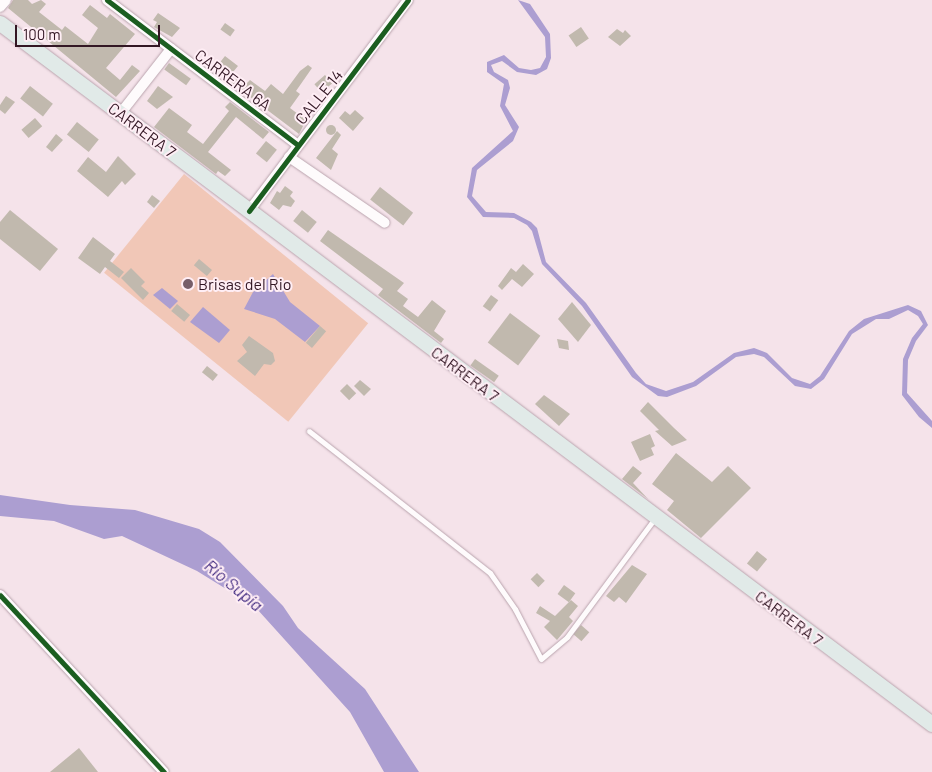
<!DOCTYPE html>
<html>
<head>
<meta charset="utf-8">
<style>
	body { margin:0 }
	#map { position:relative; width:932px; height:772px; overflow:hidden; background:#f5e3ea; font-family:Barlow,sans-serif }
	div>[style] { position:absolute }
	.green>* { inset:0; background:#f1c7b7; transform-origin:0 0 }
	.water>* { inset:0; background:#ac9ed1 }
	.building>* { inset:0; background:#c1b9ae; transform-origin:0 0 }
	.round { border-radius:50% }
	.roads { filter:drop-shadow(0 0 1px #baa4ae) drop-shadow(0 0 1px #baa4ae) }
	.lane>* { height:5px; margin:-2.5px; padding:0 2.5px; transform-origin:2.5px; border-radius:2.5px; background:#fefbfc }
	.street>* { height:10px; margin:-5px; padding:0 5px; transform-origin:5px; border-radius:5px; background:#fefbfc }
	.primary>* { height:15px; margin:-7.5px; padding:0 7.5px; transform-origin:7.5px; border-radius:7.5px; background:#e1eae8 }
	.cycleway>* { height:5px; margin:-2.5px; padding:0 2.5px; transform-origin:2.5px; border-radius:2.5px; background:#1b5e20 }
	.dots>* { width:14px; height:14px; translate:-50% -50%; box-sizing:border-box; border:2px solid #ffeef5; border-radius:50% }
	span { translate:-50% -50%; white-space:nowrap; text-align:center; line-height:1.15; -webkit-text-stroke:4px #ffeef5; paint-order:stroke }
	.street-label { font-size:16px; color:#331724 }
	.poi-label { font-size:16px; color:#331724 }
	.left { translate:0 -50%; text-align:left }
	.water-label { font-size:18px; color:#462f83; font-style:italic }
	.scale { position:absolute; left:15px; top:25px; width:145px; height:22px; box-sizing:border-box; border:2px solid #331724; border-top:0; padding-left:6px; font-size:15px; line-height:18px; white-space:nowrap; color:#331724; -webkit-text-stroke:4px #ffeef5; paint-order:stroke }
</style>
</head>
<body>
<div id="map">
	<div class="green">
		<div style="left:184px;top:174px;width:237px;height:127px;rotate:39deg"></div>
	</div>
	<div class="water">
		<div style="clip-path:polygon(518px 0,530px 4px,550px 34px,551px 58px,547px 69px,536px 75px,517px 72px,502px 61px,491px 65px,494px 72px,508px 80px,510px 88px,505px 105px,519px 127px,513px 141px,477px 170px,472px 196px,486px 212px,514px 213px,531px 222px,537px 228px,546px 262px,586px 303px,636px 373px,646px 384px,666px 391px,693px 382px,734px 353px,754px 348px,767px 353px,792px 378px,810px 384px,820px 376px,849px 331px,864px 319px,908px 305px,921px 311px,928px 325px,916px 341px,908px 360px,907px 393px,932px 421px,932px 428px,919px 417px,902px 395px,903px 359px,912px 338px,923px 324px,918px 316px,908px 310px,889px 319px,876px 319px,852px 334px,824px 379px,811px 389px,795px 386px,764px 357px,754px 354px,736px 357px,696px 386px,667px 397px,658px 396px,632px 377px,582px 306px,542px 264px,532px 231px,527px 225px,514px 218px,483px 217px,467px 197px,472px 168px,513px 131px,500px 106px,504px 84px,487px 72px,487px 62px,504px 55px,519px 68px,531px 70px,540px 68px,546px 57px,545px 37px)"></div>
		<div style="clip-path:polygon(273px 274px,290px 302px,320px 326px,305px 342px,275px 319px,244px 309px,253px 292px)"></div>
		<div style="clip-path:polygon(162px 288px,178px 301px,170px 309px,153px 295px)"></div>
		<div style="clip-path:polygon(203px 307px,230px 330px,219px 343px,190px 322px)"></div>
		<div style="clip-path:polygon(0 495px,70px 505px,135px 510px,199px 529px,220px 542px,283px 606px,298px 628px,365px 689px,419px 772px,384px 772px,350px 712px,257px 609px,244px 600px,197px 571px,122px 536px,104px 539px,54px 521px,0 516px)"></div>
	</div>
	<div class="building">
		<div style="clip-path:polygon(13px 0,28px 0,32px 4px,41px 0,46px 4px,39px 12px,62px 30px,65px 26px,88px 44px,98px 28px,82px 15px,90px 5px,107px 18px,110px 14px,135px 34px,106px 68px,120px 80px,132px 65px,140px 71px,116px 97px,8px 8px)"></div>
		<div style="clip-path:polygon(158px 13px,180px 28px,172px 37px,154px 27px,157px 22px,153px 20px)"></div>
		<div style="left:225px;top:23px;width:12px;height:8px;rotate:35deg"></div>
		<div style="left:581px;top:27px;width:14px;height:15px;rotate:56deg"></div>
		<div style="clip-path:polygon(617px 29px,623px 33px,625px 30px,631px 36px,620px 46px,608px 37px)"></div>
		<div style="clip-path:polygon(225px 56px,238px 66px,233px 72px,247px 83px,250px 80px,265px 91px,271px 84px,283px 94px,300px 71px,308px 65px,312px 68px,296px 91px,300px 94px,290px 108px,306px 120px,299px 134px,214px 70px)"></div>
		<div style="left:169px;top:63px;width:27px;height:8px;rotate:36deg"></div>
		<div style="left:325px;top:75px;width:11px;height:14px;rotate:49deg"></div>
		<div style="left:30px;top:86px;width:29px;height:16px;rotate:38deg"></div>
		<div style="clip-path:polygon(158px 86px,173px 97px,157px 109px,147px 101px)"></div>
		<div style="clip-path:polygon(6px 96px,15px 102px,5px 114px,0 110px,0 105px)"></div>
		<div style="clip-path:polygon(230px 102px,269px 132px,263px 139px,236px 117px,208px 152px,231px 170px,225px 176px,218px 171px,216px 174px,154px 127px,169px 108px,192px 125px,187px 132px,203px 144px,229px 111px,225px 107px)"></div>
		<div style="clip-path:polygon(355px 110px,364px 118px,353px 131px,339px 118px,345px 111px,350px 115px)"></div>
		<div style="left:35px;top:118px;width:11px;height:18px;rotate:49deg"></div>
		<div style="left:77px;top:122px;width:28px;height:16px;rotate:39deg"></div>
		<div class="round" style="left:326px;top:125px;width:10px;height:10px"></div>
		<div style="clip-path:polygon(337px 131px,341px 135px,332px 149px,338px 154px,331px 170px,316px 158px)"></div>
		<div style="clip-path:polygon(56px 134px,63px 140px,52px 152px,46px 147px)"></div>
		<div style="left:266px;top:141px;width:14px;height:16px;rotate:39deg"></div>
		<div style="clip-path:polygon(118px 156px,136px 174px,125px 185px,122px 181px,108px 197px,77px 171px,88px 157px,106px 172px)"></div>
		<div style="clip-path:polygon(285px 186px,293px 192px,290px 196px,295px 201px,291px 207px,283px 205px,279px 210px,270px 203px,277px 191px,280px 193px)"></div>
		<div style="left:380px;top:187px;width:42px;height:16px;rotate:38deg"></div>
		<div style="clip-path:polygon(152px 195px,160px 201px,154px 208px,147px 202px)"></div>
		<div style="clip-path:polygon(10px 210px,58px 249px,40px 271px,0 239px,0 222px)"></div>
		<div style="left:302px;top:210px;width:19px;height:14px;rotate:39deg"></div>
		<div style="clip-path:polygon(328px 230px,404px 283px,397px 291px,408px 299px,403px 306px,418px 317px,432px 300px,446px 311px,434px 331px,444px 339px,441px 343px,378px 295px,383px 289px,320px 241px)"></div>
		<div style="clip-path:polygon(93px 237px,115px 254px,110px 261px,124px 272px,119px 278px,105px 267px,100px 274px,78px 258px)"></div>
		<div style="left:199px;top:259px;width:17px;height:8px;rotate:40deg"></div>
		<div style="clip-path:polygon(523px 264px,534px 274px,522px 287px,512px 279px,502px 290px,498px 286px,511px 268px,516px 272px)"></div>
		<div style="clip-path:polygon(131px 268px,145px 282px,141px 286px,149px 293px,143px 300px,121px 278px)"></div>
		<div style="left:491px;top:295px;width:9px;height:14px;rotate:36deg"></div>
		<div style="clip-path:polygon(572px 302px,591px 325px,578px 342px,558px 319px)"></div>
		<div style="left:177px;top:304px;width:17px;height:9px;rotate:40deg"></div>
		<div style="left:510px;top:313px;width:38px;height:37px;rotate:37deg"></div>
		<div style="left:320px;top:326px;width:8px;height:22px;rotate:40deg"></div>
		<div style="clip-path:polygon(249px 336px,273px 353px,275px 361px,271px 365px,264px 364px,255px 376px,237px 361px,247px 352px,242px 345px)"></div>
		<div style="clip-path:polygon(557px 339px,568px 341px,569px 350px,559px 348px)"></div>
		<div style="left:475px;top:359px;width:29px;height:8px;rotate:35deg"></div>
		<div style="left:207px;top:366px;width:14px;height:8px;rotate:39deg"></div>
		<div style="clip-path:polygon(360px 380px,371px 389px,364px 396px,354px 386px)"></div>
		<div style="left:347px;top:384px;width:13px;height:10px;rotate:45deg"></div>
		<div style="clip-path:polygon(544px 395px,570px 414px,559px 426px,535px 404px)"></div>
		<div style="clip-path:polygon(648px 402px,674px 428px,687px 440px,672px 446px,655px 431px,659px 430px,640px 411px)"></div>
		<div style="clip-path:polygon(650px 434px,655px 446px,651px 448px,654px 455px,640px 461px,631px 442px)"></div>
		<div style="clip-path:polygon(676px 453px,712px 482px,728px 466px,751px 488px,701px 538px,667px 510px,674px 501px,652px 484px)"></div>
		<div style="clip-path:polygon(633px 466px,642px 473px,633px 483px,648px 499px,622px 479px)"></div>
		<div style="left:757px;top:551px;width:13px;height:16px;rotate:39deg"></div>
		<div style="clip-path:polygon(632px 565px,647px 574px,626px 603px,619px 597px,614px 602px,606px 596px)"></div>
		<div style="left:537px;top:573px;width:11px;height:9px;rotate:45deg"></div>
		<div style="left:564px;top:585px;width:14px;height:11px;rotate:36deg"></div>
		<div style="clip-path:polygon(571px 600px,578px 606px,569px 617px,573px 621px,557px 640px,544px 627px,550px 621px,536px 613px,540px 606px,555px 616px)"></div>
		<div style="left:581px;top:625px;width:11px;height:12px;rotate:41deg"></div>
		<div style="clip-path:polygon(79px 748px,98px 772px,50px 772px)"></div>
	</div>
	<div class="roads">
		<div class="lane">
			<div style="left:309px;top:431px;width:230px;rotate:38.1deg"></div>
			<div style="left:490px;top:573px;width:44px;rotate:55.2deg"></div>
			<div style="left:515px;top:609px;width:56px;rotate:62.5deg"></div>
			<div style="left:541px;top:659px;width:34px;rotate:-40deg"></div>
			<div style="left:567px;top:637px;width:148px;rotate:-53.5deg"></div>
		</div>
		<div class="street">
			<div style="left:107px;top:0;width:238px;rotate:37.2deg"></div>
			<div style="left:0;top:7px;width:9px;rotate:-49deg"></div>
			<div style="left:120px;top:114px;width:83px;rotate:-51.9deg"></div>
			<div style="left:289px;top:157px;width:116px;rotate:34.5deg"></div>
			<div style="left:249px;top:211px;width:264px;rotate:-53deg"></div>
			<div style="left:0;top:595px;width:241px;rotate:47.2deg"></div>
		</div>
		<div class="primary">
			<div style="left:0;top:23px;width:1166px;rotate:36.95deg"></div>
		</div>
	</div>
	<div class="cycleway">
		<div style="left:107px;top:0;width:238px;rotate:37.2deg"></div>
		<div style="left:249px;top:211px;width:264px;rotate:-53deg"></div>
		<div style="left:0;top:595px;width:241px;rotate:47.2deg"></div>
	</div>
	<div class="dots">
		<div style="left:188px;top:284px;background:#775e69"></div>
	</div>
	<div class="street-label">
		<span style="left:233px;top:80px;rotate:37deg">CARRERA 6A</span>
		<span style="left:319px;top:97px;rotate:-51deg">CALLE 14</span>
		<span style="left:142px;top:130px;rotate:37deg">CARRERA 7</span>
		<span style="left:465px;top:374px;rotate:37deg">CARRERA 7</span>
		<span style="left:789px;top:618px;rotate:37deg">CARRERA 7</span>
	</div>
	<div class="poi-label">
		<span class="left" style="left:198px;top:284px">Brisas del Rio</span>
	</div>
	<div class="water-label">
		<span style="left:234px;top:585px;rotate:40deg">Río Supía</span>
	</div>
	<div class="scale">100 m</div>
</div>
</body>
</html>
